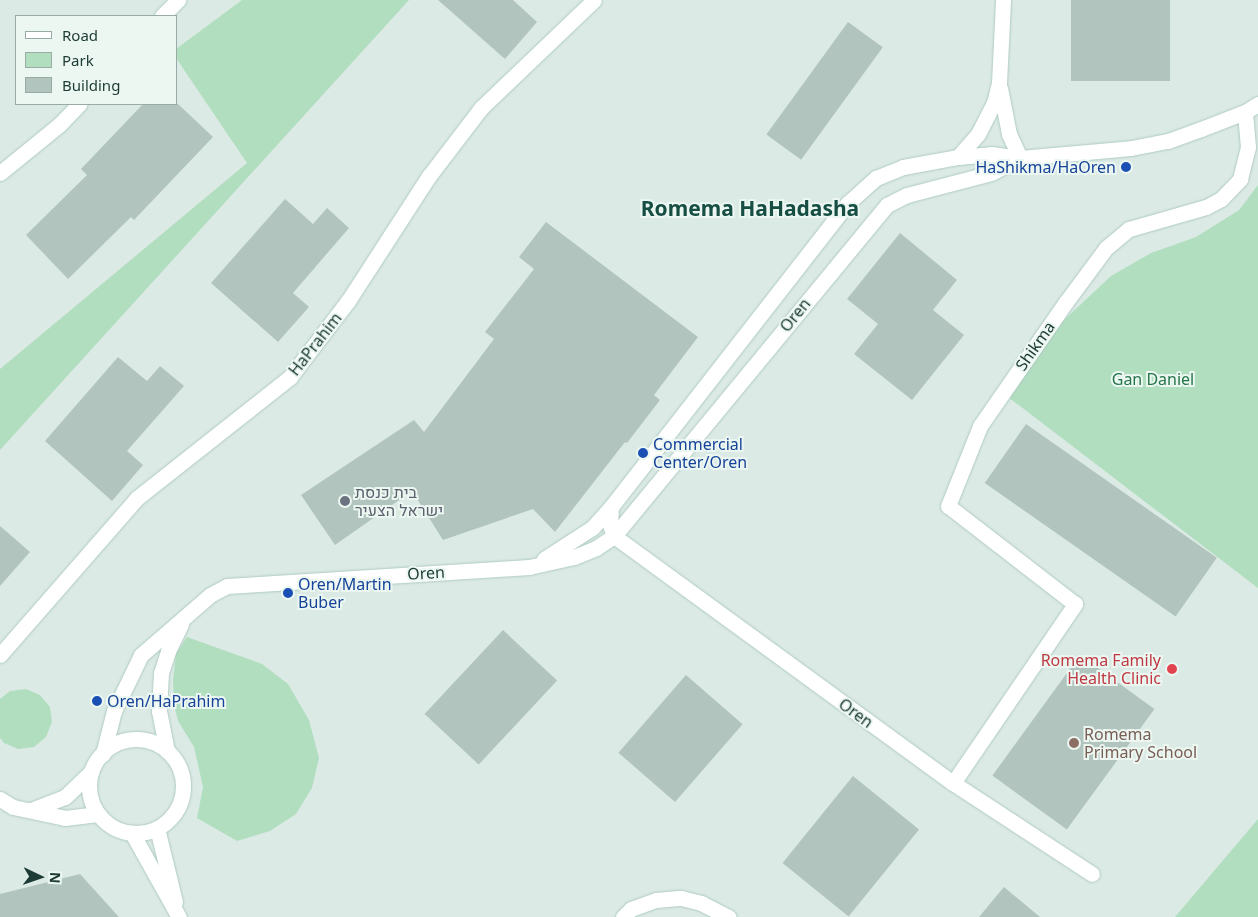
<!DOCTYPE html>
<html>
<head>
<meta charset="utf-8">
<style>
	body { margin:0 }
	#map { position:relative; width:1258px; height:917px; overflow:hidden; background:#dceae5; font-family:"Noto Sans",Heebo,sans-serif }
	div>[style] { position:absolute }
	.green>* { inset:0; background:#b2dec0 }
	.building>* { inset:0; background:#b1c5be; transform-origin:0 0 }
	.roads { filter:drop-shadow(0 0 1px #aecbc2) drop-shadow(0 0 1px #aecbc2) }
	.street>* { height:15px; margin:-7.5px; padding:0 7.5px; transform-origin:7.5px; border-radius:7.5px; background:#fff }
	.street>.ring { margin:-7.5px; padding:0; box-sizing:content-box; background:none; border:15px solid #fff; border-radius:50% }
	.secondary>* { height:15px; margin:-7.5px; padding:0 7.5px; transform-origin:7.5px; border-radius:7.5px; background:#fff }
	.dots>* { width:14px; height:14px; translate:-50% -50%; box-sizing:border-box; border:2px solid #ecf7f2; border-radius:50% }
	span { translate:-50% -50%; white-space:nowrap; text-align:center; line-height:1.15; -webkit-text-stroke:4px #ecf7f2; paint-order:stroke }
	.transit-label { font-size:16px; color:#164399 }
	.right { translate:-100% -50%; text-align:right }
	.left { translate:0 -50%; text-align:left }
	.street-label { font-size:16px; color:#1d3a34 }
	.park-label { font-size:16px; color:#247548 }
	.worship-label { font-size:16px; color:#5b616d }
	.health-label { font-size:16px; color:#be3a42 }
	.education-label { font-size:16px; color:#785e54 }
	.district-label { font-size:21px; color:#174e44; font-weight:700 }
	.legend { position:absolute; left:15px; top:15px; width:162px; height:90px; box-sizing:border-box; background:#ecf7f2; border:1px solid #99aba6; margin:0; padding:6px 9px; list-style:none; font-size:15px; color:#1d3a34 }
	.legend li { display:flex; align-items:center; gap:10px; height:25px }
	.legend b { width:25px; border:1px solid #99aba6 }
	.north { position:absolute; left:15px; top:852px; width:50px; height:50px; -webkit-text-stroke:4px #ecf7f2; paint-order:stroke; rotate:93deg; font-size:14px; font-weight:700; line-height:20px; text-align:center; color:#1d3a34 }
	.north::after { content:''; display:block; margin:auto; width:18px; height:22px; background:#1d3a34; clip-path:polygon(50% 0,100% 100%,50% 72%,0 100%) }
</style>
</head>
<body>
<div id="map">
	<div class="green">
		<div style="clip-path:polygon(242px 0,409px 0,0 450px,0 369px,247px 163px,176px 58px,176px 49px)"></div>
		<div style="clip-path:polygon(1258px 185px,1258px 588px,1008px 397px,1064px 320px,1111px 276px,1151px 253px,1196px 237px,1239px 210px)"></div>
		<div style="clip-path:polygon(187px 637px,262px 664px,288px 684px,309px 720px,319px 758px,312px 788px,296px 814px,270px 831px,237px 841px,197px 818px,203px 787px,194px 747px,178px 721px,174px 704px,173px 680px,176px 654px)"></div>
		<div style="clip-path:polygon(26px 689px,40px 695px,50px 707px,52px 722px,46px 737px,34px 747px,18px 749px,4px 743px,0 738px,0 699px,10px 691px)"></div>
		<div style="clip-path:polygon(1258px 819px,1258px 917px,1175px 917px)"></div>
	</div>
	<div class="building">
		<div style="clip-path:polygon(438px 0,513px 0,537px 22px,505px 59px)"></div>
		<div style="left:1071px;top:0;width:99px;height:81px"></div>
		<div style="left:848px;top:22px;width:43px;height:139px;rotate:36deg"></div>
		<div style="clip-path:polygon(143px 104px,178px 104px,213px 137px,134px 220px,131px 217px,68px 279px,26px 235px,87px 175px,81px 169px)"></div>
		<div style="clip-path:polygon(285px 199px,313px 224px,327px 208px,349px 228px,293px 293px,309px 307px,278px 342px,211px 283px)"></div>
		<div style="clip-path:polygon(546px 222px,698px 337px,654px 395px,660px 400px,627px 443px,625px 442px,555px 532px,533px 509px,443px 540px,412px 491px,335px 545px,301px 495px,414px 420px,424px 432px,494px 339px,485px 332px,534px 269px,519px 257px)"></div>
		<div style="clip-path:polygon(900px 233px,957px 280px,933px 310px,964px 335px,912px 400px,854px 354px,878px 324px,847px 299px)"></div>
		<div style="clip-path:polygon(118px 357px,147px 381px,160px 366px,184px 386px,127px 451px,143px 465px,112px 501px,45px 441px)"></div>
		<div style="left:1026px;top:424px;width:233px;height:72px;rotate:35deg"></div>
		<div style="clip-path:polygon(0 526px,30px 552px,0 586px)"></div>
		<div style="left:503px;top:630px;width:74px;height:115px;rotate:43deg"></div>
		<div style="left:1080px;top:655px;width:92px;height:149px;rotate:36deg"></div>
		<div style="left:686px;top:675px;width:75px;height:103px;rotate:41deg"></div>
		<div style="left:853px;top:776px;width:85px;height:112px;rotate:39deg"></div>
		<div style="clip-path:polygon(80px 874px,119px 917px,0 917px,0 894px)"></div>
		<div style="clip-path:polygon(1004px 887px,1040px 917px,979px 917px)"></div>
	</div>
	<div class="roads">
		<div class="street">
			<div style="left:1000px;top:88px;width:47px;rotate:78.9deg"></div>
			<div style="left:1009px;top:134px;width:26px;rotate:65deg"></div>
			<div style="left:958px;top:157px;width:30px;rotate:-49deg"></div>
			<div style="left:978px;top:134px;width:35px;rotate:-63deg"></div>
			<div style="left:994px;top:103px;width:21px;rotate:-76deg"></div>
			<div style="left:999px;top:83px;width:83px;rotate:-87.2deg"></div>
			<div style="left:611px;top:507px;width:18px;rotate:93deg"></div>
			<div style="left:610px;top:525px;width:12px;rotate:70deg"></div>
			<div style="left:614px;top:536px;width:419px;rotate:36.1deg"></div>
			<div style="left:953px;top:783px;width:217px;rotate:-55.7deg"></div>
			<div style="left:1075px;top:604px;width:160px;rotate:-142.3deg"></div>
			<div style="left:948px;top:506px;width:86px;rotate:-68.2deg"></div>
			<div style="left:980px;top:426px;width:151px;rotate:-55.3deg"></div>
			<div style="left:1066px;top:302px;width:67px;rotate:-53.5deg"></div>
			<div style="left:1106px;top:248px;width:30px;rotate:-40deg"></div>
			<div style="left:1129px;top:229px;width:80px;rotate:-15.9deg"></div>
			<div style="left:1206px;top:207px;width:17px;rotate:-28deg"></div>
			<div style="left:1221px;top:199px;width:28px;rotate:-46deg"></div>
			<div style="left:1240px;top:179px;width:33px;rotate:-76deg"></div>
			<div style="left:1248px;top:147px;width:35px;rotate:-95deg"></div>
			<div style="left:544px;top:559px;width:57px;rotate:-32.9deg"></div>
			<div style="left:592px;top:528px;width:28px;rotate:-48deg"></div>
			<div style="left:611px;top:507px;width:385px;rotate:-52.1deg"></div>
			<div style="left:848px;top:203px;width:38px;rotate:-42deg"></div>
			<div style="left:876px;top:178px;width:29px;rotate:-22deg"></div>
			<div style="left:903px;top:167px;width:56px;rotate:-10.3deg"></div>
			<div style="left:958px;top:157px;width:33px;rotate:-5deg"></div>
			<div style="left:991px;top:154px;width:29px;rotate:8deg"></div>
			<div style="left:1020px;top:158px;width:111px;rotate:-5.1deg"></div>
			<div style="left:1131px;top:148px;width:38px;rotate:-11deg"></div>
			<div style="left:1168px;top:141px;width:35px;rotate:-20deg"></div>
			<div style="left:1201px;top:129px;width:47px;rotate:-21.1deg"></div>
			<div style="left:1245px;top:112px;width:15px;rotate:-32deg"></div>
			<div style="left:0;top:655px;width:208px;rotate:-48.9deg"></div>
			<div style="left:137px;top:498px;width:195px;rotate:-38.3deg"></div>
			<div style="left:290px;top:377px;width:96px;rotate:-52.7deg"></div>
			<div style="left:348px;top:301px;width:149px;rotate:-57.1deg"></div>
			<div style="left:429px;top:176px;width:86px;rotate:-52.6deg"></div>
			<div style="left:481px;top:108px;width:156px;rotate:-43.7deg"></div>
			<div class="ring" style="left:89px;top:739px;width:79px;height:79px"></div>
			<div style="left:167px;top:751px;width:41px;rotate:-101.3deg"></div>
			<div style="left:159px;top:711px;width:38px;rotate:-87deg"></div>
			<div style="left:161px;top:673px;width:23px;rotate:-72deg"></div>
			<div style="left:168px;top:651px;width:30px;rotate:-64deg"></div>
			<div style="left:103px;top:754px;width:44px;rotate:-75.7deg"></div>
			<div style="left:114px;top:711px;width:62px;rotate:-64.3deg"></div>
			<div style="left:141px;top:655px;width:91px;rotate:-41deg"></div>
			<div style="left:210px;top:595px;width:19px;rotate:-28deg"></div>
			<div style="left:227px;top:586px;width:303px;rotate:-3.6deg"></div>
			<div style="left:529px;top:567px;width:46px;rotate:-12.5deg"></div>
			<div style="left:574px;top:557px;width:24px;rotate:-22deg"></div>
			<div style="left:596px;top:548px;width:22px;rotate:-34deg"></div>
			<div style="left:614px;top:536px;width:429px;rotate:-50.5deg"></div>
			<div style="left:887px;top:205px;width:22px;rotate:-27deg"></div>
			<div style="left:907px;top:195px;width:87px;rotate:-14.7deg"></div>
			<div style="left:991px;top:173px;width:33px;rotate:-27deg"></div>
			<div style="left:953px;top:783px;width:166px;rotate:33.2deg"></div>
			<div style="left:0;top:799px;width:15px;rotate:32deg"></div>
			<div style="left:13px;top:807px;width:53px;rotate:11.9deg"></div>
			<div style="left:65px;top:818px;width:33px;rotate:-7deg"></div>
			<div style="left:31px;top:810px;width:36px;rotate:-21deg"></div>
			<div style="left:65px;top:797px;width:36px;rotate:-44deg"></div>
			<div style="left:157px;top:828px;width:76px;rotate:76.3deg"></div>
			<div style="left:132px;top:833px;width:96px;rotate:60.8deg"></div>
			<div style="left:623px;top:917px;width:11px;rotate:-45deg"></div>
			<div style="left:631px;top:909px;width:27px;rotate:-20deg"></div>
			<div style="left:656px;top:900px;width:25px;rotate:-5deg"></div>
			<div style="left:681px;top:898px;width:21px;rotate:14deg"></div>
			<div style="left:701px;top:903px;width:31px;rotate:27deg"></div>
		</div>
		<div class="secondary">
			<div style="left:162px;top:16px;width:23px;rotate:-45deg"></div>
			<div style="left:0;top:173px;width:77px;rotate:-39.2deg"></div>
			<div style="left:60px;top:124px;width:28px;rotate:-46deg"></div>
		</div>
	</div>
	<div class="dots">
		<div style="left:1126px;top:167px;background:#1a4fb4"></div>
		<div style="left:643px;top:453px;background:#1a4fb4"></div>
		<div style="left:345px;top:501px;background:#6b7280"></div>
		<div style="left:288px;top:593px;background:#1a4fb4"></div>
		<div style="left:1172px;top:669px;background:#e0444e"></div>
		<div style="left:97px;top:701px;background:#1a4fb4"></div>
		<div style="left:1074px;top:743px;background:#8d6e63"></div>
	</div>
	<div class="transit-label">
		<span class="right" style="left:1116px;top:167px">HaShikma/HaOren</span>
		<span class="left" style="left:653px;top:453px">Commercial<br>Center/Oren</span>
		<span class="left" style="left:298px;top:593px">Oren/Martin<br>Buber</span>
		<span class="left" style="left:107px;top:701px">Oren/HaPrahim</span>
	</div>
	<div class="street-label">
		<span style="left:795px;top:315px;rotate:-51deg">Oren</span>
		<span style="left:315px;top:344px;rotate:-52deg">HaPrahim</span>
		<span style="left:1035px;top:346px;rotate:-55deg">Shikma</span>
		<span style="left:426px;top:573px;rotate:-3deg">Oren</span>
		<span style="left:856px;top:713px;rotate:36deg">Oren</span>
	</div>
	<div class="park-label">
		<span style="left:1153px;top:379px">Gan Daniel</span>
	</div>
	<div class="worship-label">
		<span class="left" style="left:355px;top:501px">בית כנסת<br>ישראל הצעיר</span>
	</div>
	<div class="health-label">
		<span class="right" style="left:1161px;top:669px">Romema Family<br>Health Clinic</span>
	</div>
	<div class="education-label">
		<span class="left" style="left:1084px;top:743px">Romema<br>Primary School</span>
	</div>
	<div class="district-label">
		<span style="left:750px;top:208px">Romema HaHadasha</span>
	</div>
	<ul class="legend">
	<li><b style="height:6px;background:#fff"></b>Road</li>
	<li><b style="height:14px;background:#b2dec0"></b>Park</li>
	<li><b style="height:14px;background:#b1c5be"></b>Building</li>
	</ul>
	<div class="north">N</div>
</div>
</body>
</html>
